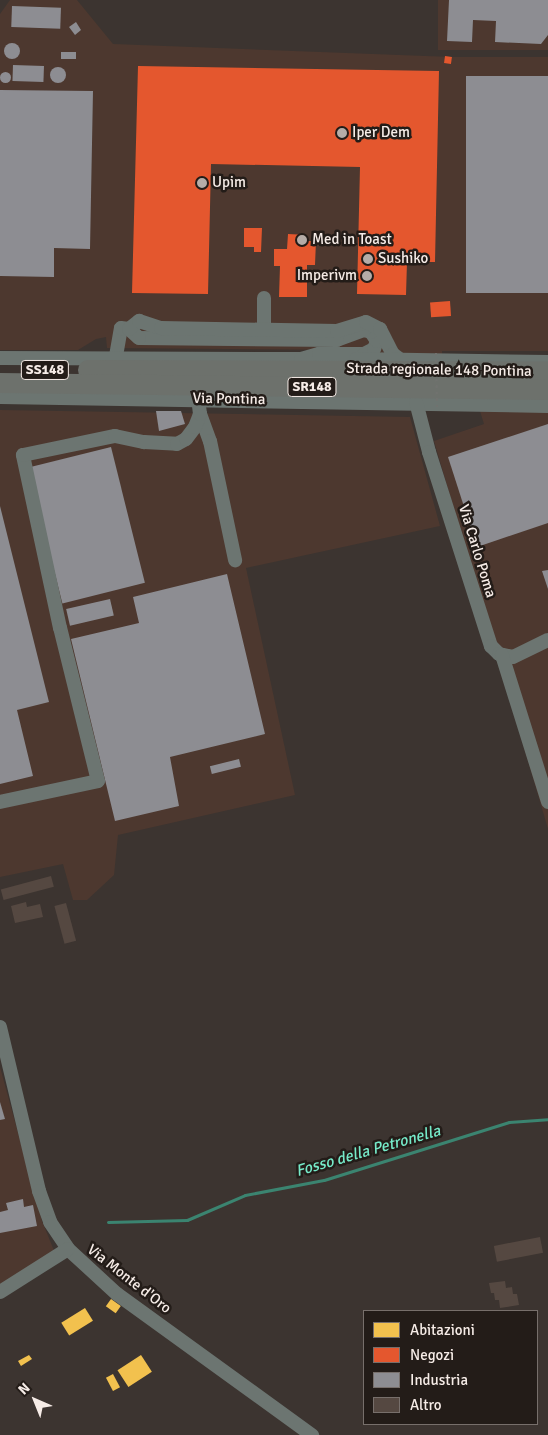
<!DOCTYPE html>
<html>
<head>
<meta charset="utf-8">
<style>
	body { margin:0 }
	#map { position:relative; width:548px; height:1435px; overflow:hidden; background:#3c3430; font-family:Signika,sans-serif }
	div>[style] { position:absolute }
	.built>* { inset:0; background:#4d382f; transform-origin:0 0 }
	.homes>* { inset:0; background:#f2c14e; transform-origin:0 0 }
	.shops>* { inset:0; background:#e4572e; transform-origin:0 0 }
	.industry>* { inset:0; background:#8d8d92; transform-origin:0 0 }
	.round { border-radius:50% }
	.stream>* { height:3px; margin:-1.5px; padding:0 1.5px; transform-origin:1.5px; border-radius:1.5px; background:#3b8470 }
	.building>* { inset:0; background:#554841; transform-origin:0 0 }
	.minor>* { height:14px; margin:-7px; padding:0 7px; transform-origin:7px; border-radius:7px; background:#6c7571 }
	.highway>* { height:20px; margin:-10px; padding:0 10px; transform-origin:10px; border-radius:10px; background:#6d716c }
	.path-bridge>* { height:2px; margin-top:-1px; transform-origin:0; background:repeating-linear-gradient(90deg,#71726f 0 2.5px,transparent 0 6.5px) }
	.dots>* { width:14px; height:14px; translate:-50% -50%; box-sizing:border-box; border:2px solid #231c18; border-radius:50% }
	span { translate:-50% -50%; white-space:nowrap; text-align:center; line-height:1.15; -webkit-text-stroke:5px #231c18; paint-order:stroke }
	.shield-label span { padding:1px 4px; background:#231c18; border:1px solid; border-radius:4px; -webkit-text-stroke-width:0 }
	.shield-label { font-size:14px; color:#f6ece7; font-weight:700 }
	.poi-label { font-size:15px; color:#f6ece7 }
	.left { translate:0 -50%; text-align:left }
	.right { translate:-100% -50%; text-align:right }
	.street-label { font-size:15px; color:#f6ece7 }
	.water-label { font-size:16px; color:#76eac9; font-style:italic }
	.legend { position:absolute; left:363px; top:1310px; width:175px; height:115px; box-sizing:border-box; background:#231c18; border:1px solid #776f6b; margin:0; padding:6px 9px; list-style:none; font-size:15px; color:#f6ece7 }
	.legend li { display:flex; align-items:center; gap:10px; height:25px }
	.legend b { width:25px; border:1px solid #776f6b }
	.north { position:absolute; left:10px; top:1375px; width:50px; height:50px; -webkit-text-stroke:4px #231c18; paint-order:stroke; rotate:316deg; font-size:14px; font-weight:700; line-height:20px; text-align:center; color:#f6ece7 }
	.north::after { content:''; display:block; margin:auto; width:18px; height:22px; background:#f6ece7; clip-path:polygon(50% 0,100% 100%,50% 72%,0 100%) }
</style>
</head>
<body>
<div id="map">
	<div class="built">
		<div style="clip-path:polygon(10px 0,77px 0,113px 44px,452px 57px,548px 57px,548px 351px,442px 351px,442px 356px,410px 358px,363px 350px,107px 348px,106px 337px,96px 339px,78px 350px,0 350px,0 14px)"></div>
		<div style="left:438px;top:0;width:110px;height:50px"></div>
		<div style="clip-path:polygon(0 410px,410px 417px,440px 526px,246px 568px,295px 795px,118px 835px,114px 875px,87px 900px,73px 900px,63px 864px,0 877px)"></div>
		<div style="clip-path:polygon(480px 411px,548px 411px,548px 829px,434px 441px,484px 424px)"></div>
		<div style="clip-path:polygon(0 1067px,42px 1221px,55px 1253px,0 1287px)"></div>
	</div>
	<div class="homes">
		<div style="left:111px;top:1299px;width:12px;height:9px;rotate:35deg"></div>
		<div style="left:85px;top:1308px;width:15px;height:28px;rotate:58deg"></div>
		<div style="clip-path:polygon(29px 1355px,32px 1359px,21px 1366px,18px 1361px)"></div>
		<div style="left:141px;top:1355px;width:20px;height:28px;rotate:57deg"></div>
		<div style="left:113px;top:1374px;width:15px;height:8px;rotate:62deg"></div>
	</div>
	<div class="shops">
		<div style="left:445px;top:56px;width:7px;height:7px;rotate:8deg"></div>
		<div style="clip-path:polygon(138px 66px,439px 71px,435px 262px,407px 262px,406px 295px,357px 294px,360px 167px,211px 164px,208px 294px,132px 293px)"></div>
		<div style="clip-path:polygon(244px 228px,262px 228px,261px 252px,254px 252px,254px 247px,244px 247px)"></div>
		<div style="clip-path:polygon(288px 234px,307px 235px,307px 241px,316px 241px,315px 265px,307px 265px,307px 297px,279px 297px,280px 266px,274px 266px,274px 249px,287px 249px)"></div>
		<div style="left:450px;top:301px;width:15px;height:20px;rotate:86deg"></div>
	</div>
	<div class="industry">
		<div style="clip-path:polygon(449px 0,548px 0,548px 35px,541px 44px,495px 42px,496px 21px,473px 20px,472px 42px,447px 41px)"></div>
		<div style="left:12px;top:6px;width:49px;height:21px;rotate:2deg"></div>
		<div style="clip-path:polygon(76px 22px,81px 30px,75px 35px,69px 27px)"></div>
		<div class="round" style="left:4px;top:43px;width:16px;height:16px"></div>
		<div style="left:61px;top:52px;width:15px;height:7px"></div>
		<div style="left:13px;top:65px;width:31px;height:16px;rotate:2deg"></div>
		<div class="round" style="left:50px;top:67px;width:16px;height:16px"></div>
		<div class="round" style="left:-0.5px;top:71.5px;width:11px;height:11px"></div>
		<div style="left:466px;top:76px;width:82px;height:217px"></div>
		<div style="clip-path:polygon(0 90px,93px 91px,90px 249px,54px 248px,54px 277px,0 276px)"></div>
		<div style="clip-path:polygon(156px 411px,181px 411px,185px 424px,159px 431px)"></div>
		<div style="clip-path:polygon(548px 424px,548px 523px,477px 547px,448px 457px)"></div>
		<div style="left:111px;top:447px;width:140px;height:85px;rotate:76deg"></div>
		<div style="clip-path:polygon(0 506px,49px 702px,17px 710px,33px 776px,0 784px)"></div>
		<div style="clip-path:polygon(548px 570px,548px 589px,542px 571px)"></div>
		<div style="clip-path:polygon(227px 574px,265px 734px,170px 757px,179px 806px,115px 821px,71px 639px,139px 623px,133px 597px)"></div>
		<div style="left:110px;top:599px;width:17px;height:45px;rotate:77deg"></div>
		<div style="left:239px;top:759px;width:8px;height:30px;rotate:76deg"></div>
		<div style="clip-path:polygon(0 1102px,5px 1119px,0 1120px)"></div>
		<div style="clip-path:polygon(23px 1199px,24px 1207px,33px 1205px,37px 1226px,0 1233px,0 1212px,8px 1210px,6px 1203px)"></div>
	</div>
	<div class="stream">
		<div style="left:108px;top:1222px;width:79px;rotate:-1.5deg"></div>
		<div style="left:187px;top:1220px;width:63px;rotate:-23.3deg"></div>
		<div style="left:245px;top:1195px;width:80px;rotate:-10.8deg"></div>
		<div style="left:324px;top:1180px;width:194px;rotate:-17.4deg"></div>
		<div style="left:509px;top:1122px;width:39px;rotate:-4deg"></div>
	</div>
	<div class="building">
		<div style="left:51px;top:876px;width:11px;height:52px;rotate:75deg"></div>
		<div style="clip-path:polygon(26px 902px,27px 907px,40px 904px,43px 917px,15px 923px,11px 906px)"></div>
		<div style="left:66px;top:903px;width:39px;height:12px;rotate:75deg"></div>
		<div style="left:540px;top:1237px;width:16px;height:47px;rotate:79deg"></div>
		<div style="clip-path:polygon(505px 1281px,506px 1288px,512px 1287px,513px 1294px,517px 1294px,519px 1305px,500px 1308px,499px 1300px,495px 1300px,494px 1293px,491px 1293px,489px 1283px)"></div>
	</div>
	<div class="minor">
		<div style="left:264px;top:329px;width:31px;rotate:-90deg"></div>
		<div style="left:116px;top:356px;width:28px;rotate:-80deg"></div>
		<div style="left:121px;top:328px;width:8px;rotate:7deg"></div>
		<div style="left:0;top:358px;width:310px;rotate:0.2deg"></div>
		<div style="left:301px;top:359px;width:19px;rotate:-16deg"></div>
		<div style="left:319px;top:354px;width:45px"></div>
		<div style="left:364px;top:354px;width:11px;rotate:-27deg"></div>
		<div style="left:374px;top:349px;width:9px;rotate:-69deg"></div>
		<div style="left:377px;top:341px;width:11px;rotate:-124deg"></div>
		<div style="left:371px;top:332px;width:7px;rotate:-164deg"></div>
		<div style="left:364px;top:330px;width:29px;rotate:160deg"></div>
		<div style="left:337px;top:340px;width:198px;rotate:-179.4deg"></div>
		<div style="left:139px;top:338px;width:13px;rotate:-138deg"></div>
		<div style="left:129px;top:329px;width:13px;rotate:-39deg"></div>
		<div style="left:139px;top:321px;width:23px;rotate:18deg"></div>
		<div style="left:161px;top:328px;width:176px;rotate:1deg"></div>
		<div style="left:337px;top:331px;width:30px;rotate:-17deg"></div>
		<div style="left:366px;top:322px;width:16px;rotate:27deg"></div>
		<div style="left:380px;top:329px;width:28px;rotate:63deg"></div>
		<div style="left:393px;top:354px;width:10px;rotate:37deg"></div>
		<div style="left:356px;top:359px;width:192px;rotate:0.9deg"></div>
		<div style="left:0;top:397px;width:548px;rotate:0.94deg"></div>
		<div style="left:416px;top:402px;width:52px;rotate:75.4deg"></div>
		<div style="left:429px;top:452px;width:204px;rotate:72.3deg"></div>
		<div style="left:491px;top:646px;width:11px;rotate:45deg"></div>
		<div style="left:499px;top:654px;width:14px;rotate:12deg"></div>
		<div style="left:513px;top:657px;width:39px;rotate:-26deg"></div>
		<div style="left:200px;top:414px;width:29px;rotate:70deg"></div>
		<div style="left:210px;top:441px;width:122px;rotate:78.1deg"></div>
		<div style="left:502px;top:655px;width:154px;rotate:72.6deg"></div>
		<div style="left:0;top:802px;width:100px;rotate:-12.1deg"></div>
		<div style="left:98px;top:781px;width:158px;rotate:-103.9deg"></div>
		<div style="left:60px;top:628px;width:177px;rotate:-102.1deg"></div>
		<div style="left:23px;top:455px;width:94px;rotate:-11.7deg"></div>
		<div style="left:115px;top:436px;width:30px;rotate:12deg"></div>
		<div style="left:144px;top:442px;width:33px;rotate:3deg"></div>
		<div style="left:177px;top:444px;width:10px;rotate:-29deg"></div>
		<div style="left:186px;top:439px;width:15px;rotate:-53deg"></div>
		<div style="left:195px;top:427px;width:14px;rotate:-69deg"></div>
		<div style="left:200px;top:414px;width:16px;rotate:-97deg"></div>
		<div style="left:0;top:1027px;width:169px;rotate:76.6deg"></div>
		<div style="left:39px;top:1191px;width:33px;rotate:70deg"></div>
		<div style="left:50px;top:1222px;width:32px;rotate:56deg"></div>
		<div style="left:68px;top:1249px;width:67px;rotate:42.6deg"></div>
		<div style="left:117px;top:1294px;width:241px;rotate:35.9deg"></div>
		<div style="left:0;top:1292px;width:80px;rotate:-32.3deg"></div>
	</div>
	<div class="highway">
		<div style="left:88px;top:370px;width:460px;rotate:0.2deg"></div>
		<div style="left:0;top:383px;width:548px;rotate:0.73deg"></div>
	</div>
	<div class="path-bridge">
		<div style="left:436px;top:353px;width:57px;rotate:89deg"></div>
	</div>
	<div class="dots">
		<div style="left:342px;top:133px;background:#b5aca7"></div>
		<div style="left:202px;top:183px;background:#b5aca7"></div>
		<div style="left:302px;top:240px;background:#b5aca7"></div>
		<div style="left:368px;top:259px;background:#b5aca7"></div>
		<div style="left:367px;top:276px;background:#b5aca7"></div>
	</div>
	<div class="shield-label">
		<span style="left:45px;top:370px">SS148</span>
		<span style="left:312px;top:387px">SR148</span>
	</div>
	<div class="poi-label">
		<span class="left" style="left:352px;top:133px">Iper Dem</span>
		<span class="left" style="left:212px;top:183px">Upim</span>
		<span class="left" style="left:312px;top:240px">Med in Toast</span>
		<span class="left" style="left:378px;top:259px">Sushiko</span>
		<span class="right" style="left:357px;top:276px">Imperivm</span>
	</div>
	<div class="street-label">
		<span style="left:439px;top:370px;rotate:1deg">Strada regionale 148 Pontina</span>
		<span style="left:229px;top:399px;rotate:1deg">Via Pontina</span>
		<span style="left:477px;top:551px;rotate:73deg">Via Carlo Poma</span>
		<span style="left:129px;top:1279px;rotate:38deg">Via Monte d'Oro</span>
	</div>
	<div class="water-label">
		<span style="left:368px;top:1151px;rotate:-16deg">Fosso della Petronella</span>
	</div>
	<ul class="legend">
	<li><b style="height:14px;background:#f2c14e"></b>Abitazioni</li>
	<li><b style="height:14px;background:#e4572e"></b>Negozi</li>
	<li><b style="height:14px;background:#8d8d92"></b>Industria</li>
	<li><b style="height:14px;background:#554841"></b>Altro</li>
	</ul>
	<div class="north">N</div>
</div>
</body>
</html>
